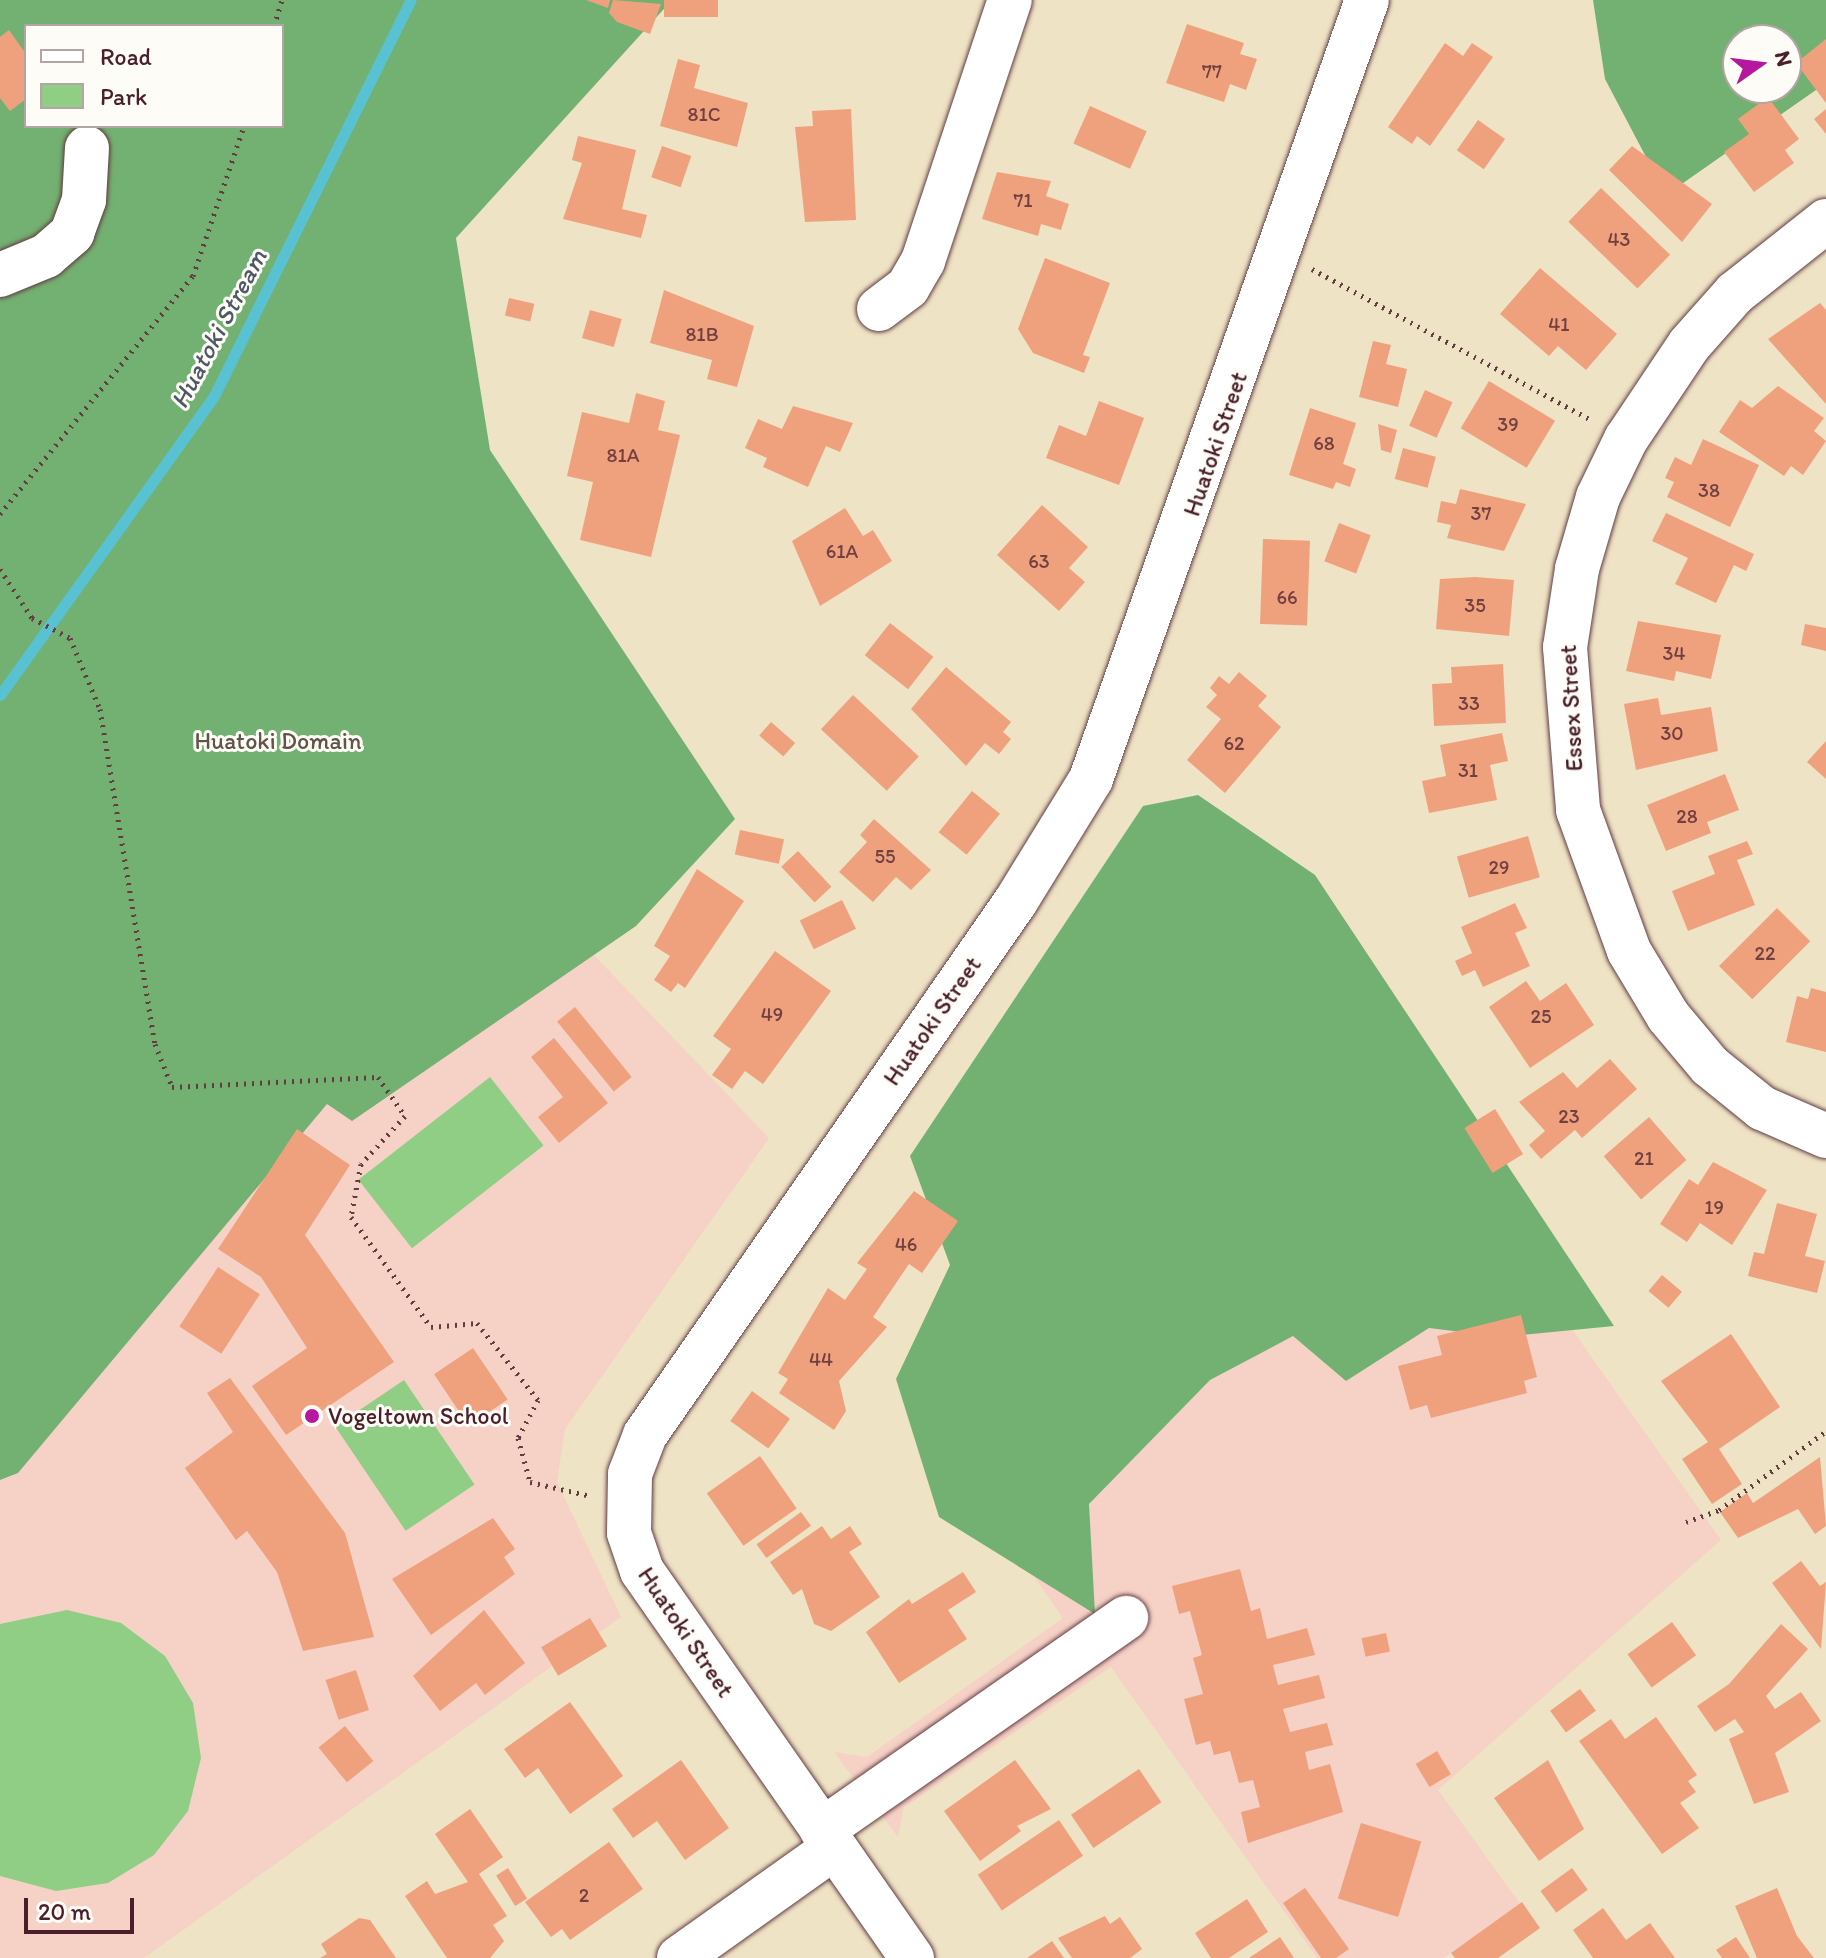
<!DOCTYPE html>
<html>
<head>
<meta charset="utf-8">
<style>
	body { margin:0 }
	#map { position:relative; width:1826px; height:1958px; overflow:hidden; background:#efe3c5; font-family:Itim,sans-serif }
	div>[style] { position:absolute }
	.built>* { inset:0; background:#f6d1c6 }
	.green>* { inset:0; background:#8fce84; transform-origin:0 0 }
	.forest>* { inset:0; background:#73b172 }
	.stream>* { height:11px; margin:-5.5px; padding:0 5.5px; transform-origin:5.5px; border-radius:5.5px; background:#58c2d3 }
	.building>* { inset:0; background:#efa17e; transform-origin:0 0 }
	.path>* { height:5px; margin-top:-2.5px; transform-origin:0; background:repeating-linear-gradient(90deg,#633c42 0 2px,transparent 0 8px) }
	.roads { filter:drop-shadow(0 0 2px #633c42) drop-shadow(0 0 2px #633c42) }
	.minor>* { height:44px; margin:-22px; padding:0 22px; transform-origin:22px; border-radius:22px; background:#fff }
	.major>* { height:44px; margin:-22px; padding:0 22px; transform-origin:22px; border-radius:22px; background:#fff }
	.dots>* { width:22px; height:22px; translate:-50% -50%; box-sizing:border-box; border:4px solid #fdfcf7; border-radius:50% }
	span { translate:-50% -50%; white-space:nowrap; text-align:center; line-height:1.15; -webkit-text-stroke:6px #fdfcf7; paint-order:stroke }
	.number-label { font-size:20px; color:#734040 }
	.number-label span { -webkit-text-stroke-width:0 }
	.street-label { font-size:24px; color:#4a1f2b }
	.park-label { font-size:24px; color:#5f5446 }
	.poi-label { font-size:24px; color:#4a1f2b }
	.left { translate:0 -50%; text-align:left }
	.water-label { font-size:26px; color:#4f5866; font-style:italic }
	.legend { position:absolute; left:24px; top:24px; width:260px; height:104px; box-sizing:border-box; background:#fdfcf7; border:2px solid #b5a4a5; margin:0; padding:10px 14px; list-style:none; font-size:24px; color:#4a1f2b }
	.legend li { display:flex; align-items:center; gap:16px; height:40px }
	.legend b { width:40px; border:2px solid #b5a4a5 }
	.north { position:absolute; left:1722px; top:24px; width:80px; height:80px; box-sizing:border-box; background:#fdfcf7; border:2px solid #b5a4a5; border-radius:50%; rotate:76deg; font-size:22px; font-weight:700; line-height:32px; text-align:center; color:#4a1f2b }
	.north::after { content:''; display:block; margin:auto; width:28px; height:36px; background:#b5179e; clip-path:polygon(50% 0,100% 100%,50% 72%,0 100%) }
	.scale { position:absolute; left:24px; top:1898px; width:110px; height:36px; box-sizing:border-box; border:4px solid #4a1f2b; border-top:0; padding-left:10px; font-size:24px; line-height:28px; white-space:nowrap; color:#4a1f2b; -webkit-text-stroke:6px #fdfcf7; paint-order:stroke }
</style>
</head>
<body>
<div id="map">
	<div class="built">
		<div style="clip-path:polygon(526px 884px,769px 1138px,565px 1429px,557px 1482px,621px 1617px,144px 1958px,0 1958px,0 1476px,310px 1113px)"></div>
		<div style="clip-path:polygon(1445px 1150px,1721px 1540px,1438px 1790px,1521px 1905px,1443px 1958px,1317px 1958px,1111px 1667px,904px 1807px,898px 1837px,834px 1752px,867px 1757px,1063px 1618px,983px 1504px)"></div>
	</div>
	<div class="green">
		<div style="left:490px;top:1077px;width:87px;height:167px;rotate:52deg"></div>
		<div style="left:404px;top:1380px;width:126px;height:83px;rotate:56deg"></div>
		<div style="clip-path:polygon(67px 1610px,121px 1623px,165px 1656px,193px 1703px,201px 1758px,188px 1811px,154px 1855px,108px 1883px,56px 1891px,0 1876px,0 1624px)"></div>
	</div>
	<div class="forest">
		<div style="clip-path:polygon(evenodd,0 0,672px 0,456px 238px,490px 450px,735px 819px,636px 926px,352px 1121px,327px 1104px,18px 1473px,0 1480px,0 0,26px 26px,282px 26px,282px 126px,26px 126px,26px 26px)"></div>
		<div style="clip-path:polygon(evenodd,1593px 0,1826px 0,1826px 83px,1666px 195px,1605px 79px,1593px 0,1738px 40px,1786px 40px,1786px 88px,1738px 88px,1738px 40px)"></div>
		<div style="clip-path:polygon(1198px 795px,1315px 875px,1614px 1326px,1502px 1337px,1429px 1328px,1346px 1381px,1293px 1336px,1210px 1380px,1089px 1504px,1095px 1614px,939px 1517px,896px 1379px,950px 1265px,910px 1156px,1143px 806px)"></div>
	</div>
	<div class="stream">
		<div style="left:0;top:695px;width:368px;rotate:-54.4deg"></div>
		<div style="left:214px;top:396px;width:442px;rotate:-63.6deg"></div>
	</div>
	<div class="building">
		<div style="clip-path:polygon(586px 0,610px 0,608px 8px)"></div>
		<div style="clip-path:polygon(613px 0,661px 4px,650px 34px,617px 22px,609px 13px)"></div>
		<div style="left:664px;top:0;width:54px;height:17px"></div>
		<div style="clip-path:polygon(1187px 24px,1244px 43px,1240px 54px,1257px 59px,1246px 90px,1230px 84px,1224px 102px,1166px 83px)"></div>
		<div style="clip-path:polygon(9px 30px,26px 54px,26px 99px,10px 111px,0 98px,0 37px)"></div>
		<div style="clip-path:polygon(1826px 39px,1826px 103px,1796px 63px)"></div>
		<div style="clip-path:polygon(1445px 43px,1463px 56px,1472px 43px,1493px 57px,1430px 146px,1417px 136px,1412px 144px,1388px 127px)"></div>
		<div style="clip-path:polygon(678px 59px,700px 65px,694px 88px,748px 103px,737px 147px,660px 126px)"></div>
		<div style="clip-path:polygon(1768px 97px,1799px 139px,1785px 150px,1794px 163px,1754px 192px,1724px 152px,1749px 134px,1738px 119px)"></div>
		<div style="left:1090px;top:106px;width:62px;height:41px;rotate:24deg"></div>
		<div style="clip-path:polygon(851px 109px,856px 220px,805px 222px,795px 127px,813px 126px,812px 111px)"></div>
		<div style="clip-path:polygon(1826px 109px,1826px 134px,1814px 119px)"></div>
		<div style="left:1478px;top:120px;width:33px;height:37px;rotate:35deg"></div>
		<div style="clip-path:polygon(578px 136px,636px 150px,622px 209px,647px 215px,641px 238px,563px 219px,582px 163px,572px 160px)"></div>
		<div style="left:662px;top:146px;width:31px;height:33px;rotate:19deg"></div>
		<div style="clip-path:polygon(1632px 146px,1712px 204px,1682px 242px,1609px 170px)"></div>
		<div style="clip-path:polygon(997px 172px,1051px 181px,1046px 196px,1069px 204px,1061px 230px,1041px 224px,1038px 236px,982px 219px)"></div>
		<div style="left:1601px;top:188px;width:96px;height:47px;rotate:44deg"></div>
		<div style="clip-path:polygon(1045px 258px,1110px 283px,1083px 355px,1090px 357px,1084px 373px,1033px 353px,1018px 329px)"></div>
		<div style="clip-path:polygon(1540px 268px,1617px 334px,1586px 370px,1558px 346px,1549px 356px,1500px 314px)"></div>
		<div style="clip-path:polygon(664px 290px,754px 326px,737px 387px,707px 379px,712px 360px,650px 343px)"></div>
		<div style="left:509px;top:298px;width:26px;height:18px;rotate:13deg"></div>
		<div style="clip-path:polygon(1820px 303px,1826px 310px,1826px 404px,1768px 339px)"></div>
		<div style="left:590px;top:310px;width:33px;height:29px;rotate:16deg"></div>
		<div style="clip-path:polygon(1373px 341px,1391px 345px,1386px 364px,1407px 369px,1398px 407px,1359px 397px)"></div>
		<div style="left:1489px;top:381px;width:77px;height:55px;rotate:31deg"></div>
		<div style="clip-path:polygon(1778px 386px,1824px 418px,1814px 431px,1826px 441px,1803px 475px,1791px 466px,1784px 476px,1719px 432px,1740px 400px,1752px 408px)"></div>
		<div style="left:1425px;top:390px;width:30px;height:39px;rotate:24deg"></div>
		<div style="clip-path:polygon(636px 393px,665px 401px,658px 430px,680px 435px,651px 557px,580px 540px,593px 482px,567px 476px,582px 412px,629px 423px)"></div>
		<div style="clip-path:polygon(1099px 401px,1144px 418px,1119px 485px,1046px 458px,1059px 425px,1086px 436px)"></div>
		<div style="clip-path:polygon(793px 406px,853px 423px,840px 452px,826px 446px,808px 487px,763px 467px,767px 458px,745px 448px,758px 419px,782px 429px)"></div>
		<div style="clip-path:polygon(1310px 408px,1356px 423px,1343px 464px,1356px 469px,1350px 487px,1336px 482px,1333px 489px,1289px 475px)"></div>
		<div style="clip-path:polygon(1378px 424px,1397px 430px,1391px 453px,1381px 450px)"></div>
		<div style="clip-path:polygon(1703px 439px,1759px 465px,1730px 527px,1667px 497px,1674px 482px,1665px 478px,1675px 457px,1691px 465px)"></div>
		<div style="left:1403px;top:448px;width:34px;height:32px;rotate:15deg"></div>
		<div style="clip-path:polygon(1460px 489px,1526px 504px,1504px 551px,1447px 538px,1451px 525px,1437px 522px,1441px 501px,1456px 504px)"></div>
		<div style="clip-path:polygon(1042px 505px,1088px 547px,1069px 568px,1085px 582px,1059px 611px,997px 555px)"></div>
		<div style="clip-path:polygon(845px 508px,863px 536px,873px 530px,892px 561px,820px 606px,792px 541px)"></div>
		<div style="clip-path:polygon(1666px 513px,1754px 554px,1746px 571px,1734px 565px,1716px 603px,1675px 584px,1688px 558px,1652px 541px)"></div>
		<div style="left:1339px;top:523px;width:34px;height:41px;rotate:21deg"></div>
		<div style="left:1263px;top:539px;width:47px;height:85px;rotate:2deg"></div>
		<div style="clip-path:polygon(1475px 577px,1514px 580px,1509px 636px,1436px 629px,1440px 579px)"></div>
		<div style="clip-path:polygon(1638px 621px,1721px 635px,1711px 679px,1676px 671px,1674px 681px,1626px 671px)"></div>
		<div style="left:890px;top:623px;width:55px;height:41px;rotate:38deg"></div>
		<div style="clip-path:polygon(1805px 624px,1826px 628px,1826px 651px,1801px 645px)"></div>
		<div style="clip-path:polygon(1503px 664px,1506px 723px,1434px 726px,1432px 684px,1452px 683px,1451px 667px)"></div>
		<div style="clip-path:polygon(946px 667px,1011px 722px,1003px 732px,1011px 739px,999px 754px,985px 743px,966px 766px,911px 709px)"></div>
		<div style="clip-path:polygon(1239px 672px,1267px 696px,1258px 706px,1281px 727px,1225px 793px,1187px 760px,1221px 719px,1206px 707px,1217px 695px,1210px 688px,1219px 676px,1229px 684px)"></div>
		<div style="left:853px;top:695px;width:90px;height:47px;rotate:43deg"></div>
		<div style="clip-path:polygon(1658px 698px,1661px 715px,1711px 707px,1718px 751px,1636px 770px,1624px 704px)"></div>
		<div style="left:771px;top:722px;width:32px;height:18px;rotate:41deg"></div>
		<div style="clip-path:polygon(1502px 733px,1508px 761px,1490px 765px,1497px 800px,1429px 813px,1422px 781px,1446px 776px,1440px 745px)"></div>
		<div style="clip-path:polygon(1826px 741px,1826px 779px,1807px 762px)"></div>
		<div style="clip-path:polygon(1725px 774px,1739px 810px,1707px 822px,1711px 833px,1666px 851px,1647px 805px)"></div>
		<div style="left:972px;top:791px;width:36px;height:53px;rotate:39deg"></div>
		<div style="clip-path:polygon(874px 819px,931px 870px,911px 890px,896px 877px,873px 902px,839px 872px,867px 842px,860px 835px)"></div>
		<div style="left:740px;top:830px;width:45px;height:25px;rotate:12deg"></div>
		<div style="left:1528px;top:836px;width:43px;height:74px;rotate:74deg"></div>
		<div style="clip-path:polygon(1747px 841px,1753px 854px,1737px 860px,1755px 905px,1688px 931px,1672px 891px,1715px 874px,1708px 856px)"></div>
		<div style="left:798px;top:851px;width:49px;height:23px;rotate:47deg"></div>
		<div style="clip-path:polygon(697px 869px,744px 901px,685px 988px,678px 983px,671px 992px,654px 980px,670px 956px,654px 946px)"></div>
		<div style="left:842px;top:900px;width:32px;height:47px;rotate:64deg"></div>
		<div style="clip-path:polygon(1515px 903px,1527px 928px,1515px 933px,1530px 966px,1483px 987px,1475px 970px,1462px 976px,1455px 961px,1472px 953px,1461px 927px)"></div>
		<div style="left:1777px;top:908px;width:47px;height:82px;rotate:45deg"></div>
		<div style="clip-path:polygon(775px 951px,831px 991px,763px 1084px,745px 1071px,732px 1089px,712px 1075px,731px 1049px,713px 1036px)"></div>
		<div style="clip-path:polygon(1526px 981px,1540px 1001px,1566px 983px,1594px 1025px,1530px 1068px,1489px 1007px)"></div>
		<div style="clip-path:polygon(1811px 988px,1826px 992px,1826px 1052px,1786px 1042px,1797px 996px,1808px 999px)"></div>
		<div style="left:575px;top:1007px;width:90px;height:23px;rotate:51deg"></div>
		<div style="clip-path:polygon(554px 1038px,608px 1103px,559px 1143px,538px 1117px,563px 1097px,531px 1057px)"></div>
		<div style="clip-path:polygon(1610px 1059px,1637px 1089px,1582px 1138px,1575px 1130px,1541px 1159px,1529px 1145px,1545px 1131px,1519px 1102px,1563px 1072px,1577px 1088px)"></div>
		<div style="left:1495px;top:1109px;width:53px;height:36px;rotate:58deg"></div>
		<div style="left:1649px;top:1117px;width:57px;height:60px;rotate:49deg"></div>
		<div style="clip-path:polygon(297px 1129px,350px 1165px,305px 1235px,394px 1362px,286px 1435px,252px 1386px,307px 1348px,261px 1277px,218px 1249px)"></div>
		<div style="clip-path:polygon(1713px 1162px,1767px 1190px,1732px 1245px,1700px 1223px,1687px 1242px,1660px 1224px,1689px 1179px,1698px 1185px)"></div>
		<div style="clip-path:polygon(914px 1191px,958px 1221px,922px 1273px,909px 1264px,873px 1317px,887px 1327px,839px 1381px,846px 1411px,834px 1430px,779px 1393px,788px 1379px,778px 1373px,828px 1288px,845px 1300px,867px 1269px,857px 1263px)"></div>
		<div style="clip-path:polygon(1777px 1203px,1817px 1214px,1805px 1256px,1825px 1261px,1817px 1293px,1748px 1276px,1754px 1252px,1764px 1254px)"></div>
		<div style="left:218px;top:1267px;width:50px;height:71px;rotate:33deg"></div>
		<div style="left:1662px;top:1275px;width:26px;height:21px;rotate:40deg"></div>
		<div style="clip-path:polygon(1521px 1315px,1537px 1377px,1524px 1381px,1527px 1393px,1431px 1418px,1427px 1405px,1410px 1410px,1398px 1366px,1442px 1355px,1437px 1336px)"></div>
		<div style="clip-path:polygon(1731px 1334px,1780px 1407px,1719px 1449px,1742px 1484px,1712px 1504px,1682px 1459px,1708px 1442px,1661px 1381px)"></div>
		<div style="left:473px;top:1348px;width:62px;height:47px;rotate:56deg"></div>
		<div style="clip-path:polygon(230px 1378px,345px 1533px,374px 1637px,303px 1651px,277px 1572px,247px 1531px,236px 1540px,185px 1468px,233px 1432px,207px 1393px)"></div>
		<div style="left:752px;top:1391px;width:47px;height:37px;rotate:36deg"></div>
		<div style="left:760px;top:1456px;width:64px;height:65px;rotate:55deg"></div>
		<div style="clip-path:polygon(1820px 1457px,1826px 1526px,1815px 1534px,1798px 1509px,1738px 1538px,1720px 1512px,1747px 1493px,1753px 1503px)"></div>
		<div style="left:801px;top:1512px;width:17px;height:55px;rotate:54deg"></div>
		<div style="clip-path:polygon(493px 1518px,515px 1549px,504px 1557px,515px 1574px,431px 1635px,392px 1579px)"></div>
		<div style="clip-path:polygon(822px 1526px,831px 1539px,850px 1526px,862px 1544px,849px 1552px,880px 1597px,831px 1631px,814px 1624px,802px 1589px,793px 1595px,770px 1562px)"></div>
		<div style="clip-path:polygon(1801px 1561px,1820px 1586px,1826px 1582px,1821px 1649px,1772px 1583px)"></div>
		<div style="clip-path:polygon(1240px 1569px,1251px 1611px,1260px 1608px,1267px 1639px,1307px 1628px,1315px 1655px,1273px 1665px,1278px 1685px,1319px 1675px,1325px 1698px,1283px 1709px,1290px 1732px,1327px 1723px,1333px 1745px,1305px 1752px,1309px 1770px,1330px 1764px,1343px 1812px,1248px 1843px,1241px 1812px,1260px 1807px,1253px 1780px,1239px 1783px,1230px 1751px,1214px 1755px,1210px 1741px,1196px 1745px,1184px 1699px,1203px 1694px,1193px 1658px,1202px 1655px,1190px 1611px,1179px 1614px,1172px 1586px)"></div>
		<div style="clip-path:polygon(963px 1572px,976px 1592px,948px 1610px,967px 1639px,899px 1683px,866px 1632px,909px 1599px,912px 1604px)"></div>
		<div style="clip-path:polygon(484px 1610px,525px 1663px,485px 1695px,476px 1683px,440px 1711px,413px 1676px)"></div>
		<div style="left:590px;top:1618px;width:33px;height:57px;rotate:59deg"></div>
		<div style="left:1672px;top:1622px;width:41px;height:55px;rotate:54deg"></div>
		<div style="clip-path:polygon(1781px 1624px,1808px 1649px,1766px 1696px,1775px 1709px,1801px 1692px,1821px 1721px,1775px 1753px,1789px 1792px,1754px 1804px,1729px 1739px,1744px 1732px,1735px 1719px,1715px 1732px,1697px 1706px,1729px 1684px)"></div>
		<div style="left:1386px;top:1633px;width:19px;height:25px;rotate:78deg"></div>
		<div style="left:356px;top:1670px;width:42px;height:32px;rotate:72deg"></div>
		<div style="left:1580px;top:1689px;width:27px;height:37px;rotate:54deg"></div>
		<div style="clip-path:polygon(570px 1702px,623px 1776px,570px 1814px,538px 1768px,525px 1778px,504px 1749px)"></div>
		<div style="clip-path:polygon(1656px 1717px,1697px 1775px,1688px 1781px,1696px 1792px,1680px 1803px,1699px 1828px,1662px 1854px,1579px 1741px,1611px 1719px,1625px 1739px)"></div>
		<div style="left:345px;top:1726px;width:45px;height:34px;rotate:51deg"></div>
		<div style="left:1437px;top:1751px;width:27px;height:25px;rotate:59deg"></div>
		<div style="clip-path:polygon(681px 1760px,729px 1828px,685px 1860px,657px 1821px,633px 1838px,612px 1809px)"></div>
		<div style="clip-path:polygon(1015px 1760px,1051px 1809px,1017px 1826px,1021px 1831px,980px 1861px,944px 1811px)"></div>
		<div style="clip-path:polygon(1548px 1760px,1584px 1829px,1539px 1861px,1494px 1798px)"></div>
		<div style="left:1139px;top:1769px;width:40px;height:82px;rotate:56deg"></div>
		<div style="clip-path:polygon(470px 1809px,503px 1857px,479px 1874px,507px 1916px,493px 1925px,504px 1941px,490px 1958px,447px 1958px,405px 1896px,427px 1881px,435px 1894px,468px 1882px,435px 1834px)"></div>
		<div style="left:1059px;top:1820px;width:43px;height:98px;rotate:56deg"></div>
		<div style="left:1361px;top:1823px;width:63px;height:79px;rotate:17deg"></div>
		<div style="clip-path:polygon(609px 1842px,643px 1889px,570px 1940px,562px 1929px,551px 1937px,525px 1902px)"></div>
		<div style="left:508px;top:1868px;width:36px;height:14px;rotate:58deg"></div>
		<div style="left:1572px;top:1868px;width:27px;height:39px;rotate:54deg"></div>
		<div style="clip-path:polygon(1305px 1888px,1349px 1949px,1336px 1958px,1321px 1958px,1283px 1903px)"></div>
		<div style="clip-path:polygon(1777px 1888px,1797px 1936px,1814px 1958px,1757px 1958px,1735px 1906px)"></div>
		<div style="clip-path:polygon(1247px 1899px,1268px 1932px,1229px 1958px,1211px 1958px,1195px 1933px)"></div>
		<div style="clip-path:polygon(1522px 1902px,1540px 1928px,1498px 1958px,1455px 1958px,1451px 1953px)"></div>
		<div style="clip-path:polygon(1603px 1908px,1626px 1940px,1650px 1923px,1675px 1958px,1593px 1958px,1573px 1930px)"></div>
		<div style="clip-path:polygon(1105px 1916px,1110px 1924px,1120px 1917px,1142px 1949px,1130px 1958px,1072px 1958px,1058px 1938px)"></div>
		<div style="clip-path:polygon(359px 1918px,370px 1920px,396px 1958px,320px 1958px,327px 1954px,321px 1944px)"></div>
		<div style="clip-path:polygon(1280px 1937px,1294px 1958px,1249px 1958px)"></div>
		<div style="clip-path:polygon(1736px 1937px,1750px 1958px,1722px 1958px,1716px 1950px)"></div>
		<div style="clip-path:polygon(1052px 1941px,1064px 1958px,1027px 1958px)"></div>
	</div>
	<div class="path">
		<div style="left:274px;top:26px;width:27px;rotate:-73deg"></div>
		<div style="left:1312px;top:269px;width:317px;rotate:28.4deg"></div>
		<div style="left:0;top:514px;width:306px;rotate:-51deg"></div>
		<div style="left:193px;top:276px;width:158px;rotate:-71.2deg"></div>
		<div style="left:0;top:569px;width:59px;rotate:56.9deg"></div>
		<div style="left:32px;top:618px;width:43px;rotate:27.8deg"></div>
		<div style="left:70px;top:638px;width:77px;rotate:67.1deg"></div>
		<div style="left:100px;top:709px;width:339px;rotate:80.7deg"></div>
		<div style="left:155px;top:1044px;width:46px;rotate:68.4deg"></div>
		<div style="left:172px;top:1087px;width:206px;rotate:-2.8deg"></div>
		<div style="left:378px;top:1077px;width:47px;rotate:55.3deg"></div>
		<div style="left:405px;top:1116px;width:65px;rotate:132.5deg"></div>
		<div style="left:361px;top:1164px;width:54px;rotate:100.7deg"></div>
		<div style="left:351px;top:1217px;width:136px;rotate:54deg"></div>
		<div style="left:431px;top:1327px;width:46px;rotate:-5deg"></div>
		<div style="left:477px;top:1323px;width:98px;rotate:51.6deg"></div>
		<div style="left:538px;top:1400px;width:43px;rotate:117.8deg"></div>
		<div style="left:518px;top:1438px;width:46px;rotate:74.7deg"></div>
		<div style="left:530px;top:1482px;width:63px;rotate:12.9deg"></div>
		<div style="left:1686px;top:1522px;width:35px;rotate:-20deg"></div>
		<div style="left:1719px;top:1510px;width:133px;rotate:-36.4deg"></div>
	</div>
	<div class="roads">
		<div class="minor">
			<div style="left:1826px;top:221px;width:116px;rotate:141.6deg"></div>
			<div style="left:1735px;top:293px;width:69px;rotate:131.5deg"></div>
			<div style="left:1689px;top:345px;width:113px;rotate:123.8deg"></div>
			<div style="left:1626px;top:439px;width:64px;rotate:115.8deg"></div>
			<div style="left:1598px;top:497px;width:75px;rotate:106.3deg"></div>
			<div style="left:1577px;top:569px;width:79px;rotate:98.7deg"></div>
			<div style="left:1565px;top:647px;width:164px;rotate:85.4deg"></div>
			<div style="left:1578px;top:810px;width:150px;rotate:70.1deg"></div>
			<div style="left:1629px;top:951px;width:76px;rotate:59deg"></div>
			<div style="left:1668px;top:1016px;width:65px;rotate:50deg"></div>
			<div style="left:1710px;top:1066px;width:67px;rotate:38.9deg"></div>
			<div style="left:1762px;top:1108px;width:70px;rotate:23.6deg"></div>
			<div style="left:0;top:275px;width:50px;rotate:-22.4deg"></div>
			<div style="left:46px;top:256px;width:35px;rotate:-41deg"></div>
			<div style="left:72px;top:233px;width:35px;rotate:-70deg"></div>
			<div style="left:84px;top:200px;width:52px;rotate:-86.7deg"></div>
			<div style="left:879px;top:309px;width:36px;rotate:-37deg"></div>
			<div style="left:908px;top:287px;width:30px;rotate:-60deg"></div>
			<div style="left:923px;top:261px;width:275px;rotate:-71.6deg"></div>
			<div style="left:822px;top:1830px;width:371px;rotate:-34.9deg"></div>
			<div style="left:679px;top:1958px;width:190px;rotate:-35.4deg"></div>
		</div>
		<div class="major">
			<div style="left:912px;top:1958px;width:472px;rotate:-124.9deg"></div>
			<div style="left:642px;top:1571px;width:40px;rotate:-108.9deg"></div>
			<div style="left:629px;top:1533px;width:59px;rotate:-89deg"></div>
			<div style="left:630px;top:1474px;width:42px;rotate:-69deg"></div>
			<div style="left:645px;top:1435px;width:650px;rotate:-55.21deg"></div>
			<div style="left:1016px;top:901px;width:143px;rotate:-58.4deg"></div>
			<div style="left:1091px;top:779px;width:826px;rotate:-70.49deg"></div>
		</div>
	</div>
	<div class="dots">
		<div style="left:312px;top:1416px;background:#b5179e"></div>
	</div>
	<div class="number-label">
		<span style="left:1212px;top:71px">77</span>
		<span style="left:704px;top:114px">81C</span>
		<span style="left:1023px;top:200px">71</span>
		<span style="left:1619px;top:239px">43</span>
		<span style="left:1559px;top:324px">41</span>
		<span style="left:702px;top:334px">81B</span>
		<span style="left:1508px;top:424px">39</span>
		<span style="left:1324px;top:443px">68</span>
		<span style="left:623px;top:455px">81A</span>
		<span style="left:1709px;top:490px">38</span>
		<span style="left:1481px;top:513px">37</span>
		<span style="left:842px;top:551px">61A</span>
		<span style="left:1039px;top:561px">63</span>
		<span style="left:1287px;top:597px">66</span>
		<span style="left:1475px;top:605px">35</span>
		<span style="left:1674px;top:653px">34</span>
		<span style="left:1469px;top:703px">33</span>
		<span style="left:1672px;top:733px">30</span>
		<span style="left:1234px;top:743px">62</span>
		<span style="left:1468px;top:770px">31</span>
		<span style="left:1687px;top:816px">28</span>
		<span style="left:885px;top:856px">55</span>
		<span style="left:1499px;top:867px">29</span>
		<span style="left:1765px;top:953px">22</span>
		<span style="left:772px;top:1014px">49</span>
		<span style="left:1541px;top:1016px">25</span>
		<span style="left:1569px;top:1116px">23</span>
		<span style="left:1644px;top:1158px">21</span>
		<span style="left:1714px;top:1207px">19</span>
		<span style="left:906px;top:1244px">46</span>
		<span style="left:821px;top:1359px">44</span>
		<span style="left:584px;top:1895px">2</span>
	</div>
	<div class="street-label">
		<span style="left:1215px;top:444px;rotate:-71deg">Huatoki Street</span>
		<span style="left:1571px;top:708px;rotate:-93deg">Essex Street</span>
		<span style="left:932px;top:1021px;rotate:-55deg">Huatoki Street</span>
		<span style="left:686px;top:1632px;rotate:56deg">Huatoki Street</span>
	</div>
	<div class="park-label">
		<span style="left:278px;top:741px">Huatoki Domain</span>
	</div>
	<div class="poi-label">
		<span class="left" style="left:328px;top:1416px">Vogeltown School</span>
	</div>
	<div class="water-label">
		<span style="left:219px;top:329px;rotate:-62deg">Huatoki Stream</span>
	</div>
	<ul class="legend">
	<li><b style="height:10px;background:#fff"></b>Road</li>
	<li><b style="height:22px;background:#8fce84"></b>Park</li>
	</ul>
	<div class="north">N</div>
	<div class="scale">20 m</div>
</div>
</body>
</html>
